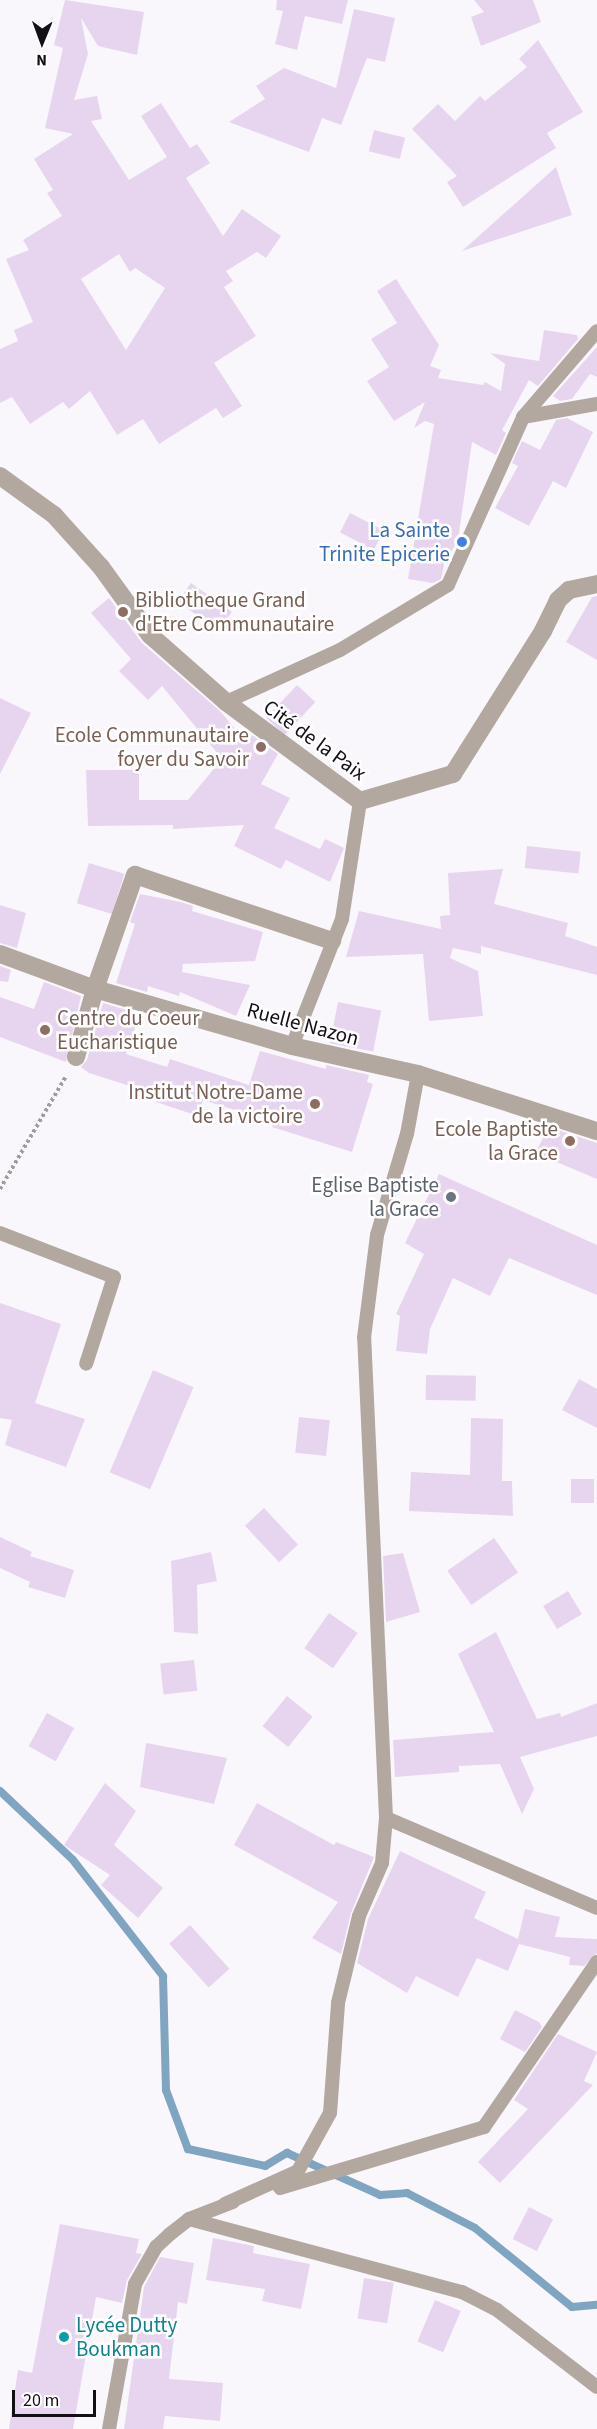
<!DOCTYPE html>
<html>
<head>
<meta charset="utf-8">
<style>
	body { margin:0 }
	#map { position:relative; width:597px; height:2429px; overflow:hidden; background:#faf7fc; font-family:"Source Sans 3",sans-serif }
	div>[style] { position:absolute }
	.stream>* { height:8px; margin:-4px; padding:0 4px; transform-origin:4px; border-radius:4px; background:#7fa5c1 }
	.building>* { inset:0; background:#e7d5ef; transform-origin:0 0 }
	.path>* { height:4px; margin-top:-2px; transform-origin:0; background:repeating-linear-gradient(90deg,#a09ca3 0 3px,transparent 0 6px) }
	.lane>* { height:14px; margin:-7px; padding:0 7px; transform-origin:7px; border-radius:7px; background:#b3a89f }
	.street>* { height:18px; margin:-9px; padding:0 9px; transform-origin:9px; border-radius:9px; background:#b3a89f }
	.dots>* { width:16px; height:16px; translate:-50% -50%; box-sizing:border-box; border:3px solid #fff; border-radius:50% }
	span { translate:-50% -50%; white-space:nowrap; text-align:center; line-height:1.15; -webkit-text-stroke:5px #fff; paint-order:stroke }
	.shop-label { font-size:21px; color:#366cbe }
	.right { translate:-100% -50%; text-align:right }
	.education-label { font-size:21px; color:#785e54 }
	.left { translate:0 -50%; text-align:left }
	.street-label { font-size:21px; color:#130d16 }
	.worship-label { font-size:21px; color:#5b616d }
	.culture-label { font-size:21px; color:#0d838f }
	.north { position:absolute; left:12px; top:12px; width:60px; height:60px; -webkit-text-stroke:4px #fff; paint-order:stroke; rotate:181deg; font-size:16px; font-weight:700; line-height:24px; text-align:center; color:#130d16 }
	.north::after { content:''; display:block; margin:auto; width:21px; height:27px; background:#130d16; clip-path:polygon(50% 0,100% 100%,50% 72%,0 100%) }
	.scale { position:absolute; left:12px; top:2390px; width:84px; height:27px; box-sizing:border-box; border:3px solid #130d16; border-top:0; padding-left:8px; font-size:18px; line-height:21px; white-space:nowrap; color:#130d16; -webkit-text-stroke:4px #fff; paint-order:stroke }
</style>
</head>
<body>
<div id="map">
	<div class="stream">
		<div style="left:0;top:1791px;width:100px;rotate:43.4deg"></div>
		<div style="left:73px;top:1860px;width:147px;rotate:52.2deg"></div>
		<div style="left:163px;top:1976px;width:114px;rotate:88.5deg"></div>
		<div style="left:166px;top:2090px;width:63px;rotate:69.6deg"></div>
		<div style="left:188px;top:2149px;width:79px;rotate:12.4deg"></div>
		<div style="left:265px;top:2166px;width:26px;rotate:-31deg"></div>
		<div style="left:287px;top:2153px;width:102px;rotate:24.3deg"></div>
		<div style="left:380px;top:2195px;width:27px;rotate:-4deg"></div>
		<div style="left:407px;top:2193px;width:76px;rotate:27.2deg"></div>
		<div style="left:475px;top:2228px;width:125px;rotate:39.2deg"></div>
		<div style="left:572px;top:2307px;width:25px;rotate:-5deg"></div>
	</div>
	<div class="building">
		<div style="clip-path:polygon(evenodd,65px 0,144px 12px,137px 55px,98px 46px,81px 18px,88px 54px,74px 100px,97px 96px,102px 119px,91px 121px,129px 180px,167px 157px,141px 116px,161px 103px,190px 148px,197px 144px,210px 163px,186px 178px,223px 236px,242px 209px,281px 236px,266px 258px,257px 252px,226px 271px,233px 281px,224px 287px,256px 336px,214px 363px,242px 406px,223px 418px,216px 408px,159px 444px,143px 419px,117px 435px,90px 391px,69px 409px,63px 402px,30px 424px,12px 397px,0 403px,0 349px,18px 341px,14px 330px,33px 322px,6px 259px,29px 250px,23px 240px,62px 216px,47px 193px,53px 190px,34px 159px,73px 134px,45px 128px,63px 48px,54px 45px,65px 0,119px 254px,130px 272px,135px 268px,165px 288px,126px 350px,81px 279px,119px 254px)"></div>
		<div style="clip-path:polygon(277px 0,348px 0,342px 24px,305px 16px,297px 50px,275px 44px,283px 11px,276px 10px)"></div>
		<div style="clip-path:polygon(474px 0,533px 0,541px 22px,481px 46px,471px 17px,484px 12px)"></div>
		<div style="clip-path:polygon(354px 9px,395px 18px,385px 62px,367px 58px,341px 125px,322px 118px,309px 152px,229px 122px,265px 99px,256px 86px,284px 68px,336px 88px)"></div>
		<div style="clip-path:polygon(538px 40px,583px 112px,547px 133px,556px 148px,463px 207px,447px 182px,457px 176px,412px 129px,438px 104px,455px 121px,480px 96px,485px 101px,527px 67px,519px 59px)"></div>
		<div style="left:374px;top:130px;width:32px;height:22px;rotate:14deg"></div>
		<div style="clip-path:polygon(556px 167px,572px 215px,462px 251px)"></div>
		<div style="clip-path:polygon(396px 279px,439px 345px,430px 366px,441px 370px,438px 378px,483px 385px,485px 382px,501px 391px,505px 364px,490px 353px,539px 361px,544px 330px,577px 335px,578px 339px,538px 386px,529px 380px,502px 430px,506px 433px,496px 455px,472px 442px,458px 540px,444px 564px,441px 579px,433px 583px,408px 579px,434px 424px,425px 421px,414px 428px,425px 402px,394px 421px,367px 381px,389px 367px,371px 339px,397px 323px,377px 291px)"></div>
		<div style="clip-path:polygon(597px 347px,597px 377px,590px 374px,572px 399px,560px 401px,553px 396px)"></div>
		<div style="clip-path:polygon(567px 418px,593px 432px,566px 488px,553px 481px,529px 526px,495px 508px,518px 466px,512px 463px,522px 441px,540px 450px,556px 420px)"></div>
		<div style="left:350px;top:513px;width:38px;height:22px;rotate:27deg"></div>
		<div style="left:191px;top:583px;width:50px;height:23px;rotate:35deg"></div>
		<div style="clip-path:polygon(597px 596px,597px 660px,566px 642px,592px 597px)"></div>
		<div style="clip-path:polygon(109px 598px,142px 643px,220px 711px,247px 743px,252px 735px,278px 754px,261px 784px,290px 798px,274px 828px,320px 849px,325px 839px,344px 848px,330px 882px,286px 860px,281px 869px,234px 846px,244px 825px,173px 829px,173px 825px,88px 826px,86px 770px,139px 770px,139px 800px,188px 800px,222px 759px,162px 686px,148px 700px,119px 671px,131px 659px,91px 613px)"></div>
		<div style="left:297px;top:685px;width:25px;height:45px;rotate:43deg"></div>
		<div style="clip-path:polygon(0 698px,31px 713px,0 774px)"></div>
		<div style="left:527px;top:846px;width:54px;height:22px;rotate:6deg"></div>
		<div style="left:89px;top:863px;width:37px;height:42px;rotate:17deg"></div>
		<div style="clip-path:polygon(503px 869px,494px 904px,568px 923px,565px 936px,597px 947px,597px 975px,481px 946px,481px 954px,453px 948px,450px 958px,478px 971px,483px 1016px,429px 1021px,423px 954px,346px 957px,359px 911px,441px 929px,440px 916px,450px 915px,448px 873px)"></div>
		<div style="clip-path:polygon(140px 894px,181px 902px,193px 906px,192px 911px,263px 932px,255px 961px,183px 964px,182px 972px,250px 985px,236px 1016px,180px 992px,179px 996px,148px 986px,147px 992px,116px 983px,135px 924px,130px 922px)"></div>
		<div style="clip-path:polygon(0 905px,26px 913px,17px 948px,0 943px)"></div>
		<div style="clip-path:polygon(0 966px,11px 970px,8px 982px,0 981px)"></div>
		<div style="clip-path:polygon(44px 982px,81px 996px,66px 1062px,0 1037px,0 997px,34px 1009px)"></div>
		<div style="left:338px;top:1002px;width:44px;height:42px;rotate:11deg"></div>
		<div style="clip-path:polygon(103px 1003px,140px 1014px,126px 1054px,167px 1067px,170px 1059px,249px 1085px,260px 1051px,326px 1069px,326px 1065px,369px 1075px,367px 1082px,373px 1084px,352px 1152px,272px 1127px,274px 1122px,203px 1100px,198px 1116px,156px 1102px,158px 1095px,89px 1073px,81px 1067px,87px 1060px)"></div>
		<div style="clip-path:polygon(549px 1127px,597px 1143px,597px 1179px,535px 1153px)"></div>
		<div style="clip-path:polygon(439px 1174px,597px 1245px,597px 1295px,509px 1258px,490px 1296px,453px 1278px,430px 1329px,427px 1354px,396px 1351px,400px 1316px,396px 1314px,424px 1254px,405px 1243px)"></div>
		<div style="clip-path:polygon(0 1303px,61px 1324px,35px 1403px,85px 1419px,66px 1467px,5px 1445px,12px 1420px,0 1418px)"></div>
		<div style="left:153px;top:1370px;width:44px;height:111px;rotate:23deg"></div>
		<div style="left:426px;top:1375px;width:50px;height:25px;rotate:1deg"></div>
		<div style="clip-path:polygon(579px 1379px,597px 1389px,597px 1428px,562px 1410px)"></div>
		<div style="left:299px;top:1417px;width:31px;height:36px;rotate:6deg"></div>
		<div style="clip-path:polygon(471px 1418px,503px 1419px,502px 1481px,512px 1481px,513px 1516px,409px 1511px,411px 1472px,470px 1475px)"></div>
		<div style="left:571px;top:1479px;width:23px;height:24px"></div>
		<div style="left:264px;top:1508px;width:50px;height:26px;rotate:47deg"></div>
		<div style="clip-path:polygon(0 1537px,32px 1552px,30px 1556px,74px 1570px,65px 1598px,28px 1587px,30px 1582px,0 1568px)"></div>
		<div style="left:494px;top:1538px;width:42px;height:57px;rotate:55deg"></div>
		<div style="clip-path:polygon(211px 1552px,217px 1581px,197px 1585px,198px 1634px,174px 1632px,171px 1561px)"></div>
		<div style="clip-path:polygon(403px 1553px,420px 1612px,386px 1622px,383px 1556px)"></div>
		<div style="left:568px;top:1591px;width:27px;height:29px;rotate:59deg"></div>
		<div style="left:329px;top:1613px;width:35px;height:43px;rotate:35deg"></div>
		<div style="clip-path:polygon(496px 1632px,537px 1719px,560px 1713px,561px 1717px,597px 1703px,597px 1736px,520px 1757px,534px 1789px,522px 1814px,500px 1764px,459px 1766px,459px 1772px,395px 1777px,393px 1740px,494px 1732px,458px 1654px)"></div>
		<div style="left:194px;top:1660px;width:31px;height:34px;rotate:84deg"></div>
		<div style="left:287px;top:1696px;width:33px;height:39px;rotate:39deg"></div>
		<div style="left:47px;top:1713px;width:31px;height:38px;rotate:29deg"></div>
		<div style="clip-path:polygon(146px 1743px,227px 1758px,214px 1804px,140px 1787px)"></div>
		<div style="clip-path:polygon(105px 1783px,136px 1811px,114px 1845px,163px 1888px,138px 1918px,101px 1885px,110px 1875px,64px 1845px)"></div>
		<div style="clip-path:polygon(257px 1803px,334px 1845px,336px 1842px,374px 1857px,351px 1913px,341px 1954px,312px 1938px,338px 1902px,234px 1845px)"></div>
		<div style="clip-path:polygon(400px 1851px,486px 1892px,474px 1918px,518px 1939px,525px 1909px,560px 1917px,555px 1937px,597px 1939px,597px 1953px,584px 1966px,569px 1965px,570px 1957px,519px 1944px,508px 1971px,477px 1958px,458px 1997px,416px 1976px,407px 1993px,357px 1963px,368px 1919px)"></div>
		<div style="left:190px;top:1925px;width:59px;height:28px;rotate:48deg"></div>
		<div style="clip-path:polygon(515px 2010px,539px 2022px,542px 2027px,525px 2052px,500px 2039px)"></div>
		<div style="clip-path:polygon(558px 2034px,597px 2052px,584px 2081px,593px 2085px,500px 2183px,478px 2162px,528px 2109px,514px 2100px)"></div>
		<div style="left:529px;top:2207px;width:27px;height:36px;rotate:27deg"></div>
		<div style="clip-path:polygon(60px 2224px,139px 2239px,136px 2253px,142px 2254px,127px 2280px,122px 2303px,96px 2297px,73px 2429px,9px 2429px,18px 2370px,32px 2373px)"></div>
		<div style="clip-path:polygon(213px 2238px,254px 2246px,253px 2253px,310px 2264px,301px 2309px,262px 2301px,265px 2289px,206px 2280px)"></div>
		<div style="clip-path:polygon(160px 2257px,194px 2263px,187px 2304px,178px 2302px,169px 2379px,223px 2383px,220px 2421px,165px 2416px,163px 2429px,124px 2429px,144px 2287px)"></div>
		<div style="left:364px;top:2278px;width:30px;height:41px;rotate:9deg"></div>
		<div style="left:435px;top:2300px;width:28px;height:45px;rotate:23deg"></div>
	</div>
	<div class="path">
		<div style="left:0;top:1189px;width:131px;rotate:-59.7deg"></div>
	</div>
	<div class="lane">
		<div style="left:523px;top:417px;width:75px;rotate:-10deg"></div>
		<div style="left:226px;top:702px;width:125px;rotate:-24.5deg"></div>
		<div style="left:340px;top:650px;width:126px;rotate:-31deg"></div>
		<div style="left:448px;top:585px;width:184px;rotate:-65.9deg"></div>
		<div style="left:523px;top:417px;width:113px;rotate:-49.3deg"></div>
		<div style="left:292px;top:1046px;width:136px;rotate:-68.5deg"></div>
		<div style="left:342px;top:919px;width:119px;rotate:-81.3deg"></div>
		<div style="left:0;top:1233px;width:122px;rotate:21.1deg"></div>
		<div style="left:114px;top:1277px;width:91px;rotate:107.8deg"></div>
		<div style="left:386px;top:1818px;width:229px;rotate:23.1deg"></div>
		<div style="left:280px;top:2188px;width:213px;rotate:-16.6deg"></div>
		<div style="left:484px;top:2127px;width:200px;rotate:-55.6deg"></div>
		<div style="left:225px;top:2204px;width:80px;rotate:-24.3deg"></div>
		<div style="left:298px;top:2171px;width:66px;rotate:-61.1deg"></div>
		<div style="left:330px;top:2113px;width:110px;rotate:-85.8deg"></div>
		<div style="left:338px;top:2003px;width:89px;rotate:-76.4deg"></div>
		<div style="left:359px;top:1916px;width:58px;rotate:-66.5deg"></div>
		<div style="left:382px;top:1863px;width:45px;rotate:-84.9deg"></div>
		<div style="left:386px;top:1818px;width:481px;rotate:-92.6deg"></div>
		<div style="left:364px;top:1338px;width:104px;rotate:-82.8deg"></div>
		<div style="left:377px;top:1235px;width:105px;rotate:-73.5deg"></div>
		<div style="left:407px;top:1134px;width:61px;rotate:-79.6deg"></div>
		<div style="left:189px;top:2219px;width:283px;rotate:15deg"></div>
		<div style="left:462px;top:2292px;width:39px;rotate:27deg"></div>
		<div style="left:497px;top:2310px;width:126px;rotate:37.6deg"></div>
		<div style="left:109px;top:2429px;width:147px;rotate:-79.8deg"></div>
		<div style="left:135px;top:2284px;width:43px;rotate:-60.4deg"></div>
		<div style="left:156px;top:2247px;width:19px;rotate:-43deg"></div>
		<div style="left:170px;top:2234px;width:24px;rotate:-38deg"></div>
		<div style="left:189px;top:2219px;width:47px;rotate:-21.1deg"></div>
	</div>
	<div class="street">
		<div style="left:0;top:476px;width:67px;rotate:35.8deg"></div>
		<div style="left:54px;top:515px;width:70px;rotate:47.9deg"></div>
		<div style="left:101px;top:567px;width:84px;rotate:54.2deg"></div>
		<div style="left:150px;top:635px;width:101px;rotate:41.4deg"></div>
		<div style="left:226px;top:702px;width:167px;rotate:36.5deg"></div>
		<div style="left:360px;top:801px;width:97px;rotate:-16.2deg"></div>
		<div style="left:453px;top:774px;width:169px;rotate:-57.8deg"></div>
		<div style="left:543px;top:631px;width:34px;rotate:-64deg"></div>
		<div style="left:558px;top:600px;width:15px;rotate:-42deg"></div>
		<div style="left:569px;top:590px;width:29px;rotate:-12deg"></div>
		<div style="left:0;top:954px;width:101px;rotate:20.2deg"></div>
		<div style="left:95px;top:989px;width:205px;rotate:16.1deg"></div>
		<div style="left:292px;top:1046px;width:129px;rotate:12.5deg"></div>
		<div style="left:418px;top:1074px;width:188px;rotate:17.7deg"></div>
		<div style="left:76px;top:1057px;width:71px;rotate:-74.4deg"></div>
		<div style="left:95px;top:989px;width:121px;rotate:-70.7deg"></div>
		<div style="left:135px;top:875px;width:208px;rotate:18.5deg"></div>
	</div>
	<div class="dots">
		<div style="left:462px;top:542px;background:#3f7fe0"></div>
		<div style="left:123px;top:612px;background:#8d6e63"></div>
		<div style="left:261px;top:747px;background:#8d6e63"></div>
		<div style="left:45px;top:1030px;background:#8d6e63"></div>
		<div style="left:315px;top:1104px;background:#8d6e63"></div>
		<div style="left:570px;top:1141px;background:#8d6e63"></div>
		<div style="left:451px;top:1197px;background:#6b7280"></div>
		<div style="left:64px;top:2337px;background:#0f9aa8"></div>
	</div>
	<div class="shop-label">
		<span class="right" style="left:450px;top:542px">La Sainte<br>Trinite Epicerie</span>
	</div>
	<div class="education-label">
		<span class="left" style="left:135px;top:612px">Bibliotheque Grand<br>d'Etre Communautaire</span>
		<span class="right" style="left:249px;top:747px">Ecole Communautaire<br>foyer du Savoir</span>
		<span class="left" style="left:57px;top:1030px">Centre du Coeur<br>Eucharistique</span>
		<span class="right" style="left:303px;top:1104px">Institut Notre-Dame<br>de la victoire</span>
		<span class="right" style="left:558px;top:1141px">Ecole Baptiste<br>la Grace</span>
	</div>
	<div class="street-label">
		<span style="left:315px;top:740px;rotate:36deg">Cité de la Paix</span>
		<span style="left:303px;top:1024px;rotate:15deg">Ruelle Nazon</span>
	</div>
	<div class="worship-label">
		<span class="right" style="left:439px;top:1197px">Eglise Baptiste<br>la Grace</span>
	</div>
	<div class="culture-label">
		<span class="left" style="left:76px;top:2337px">Lycée Dutty<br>Boukman</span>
	</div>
	<div class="north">N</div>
	<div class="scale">20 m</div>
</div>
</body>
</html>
